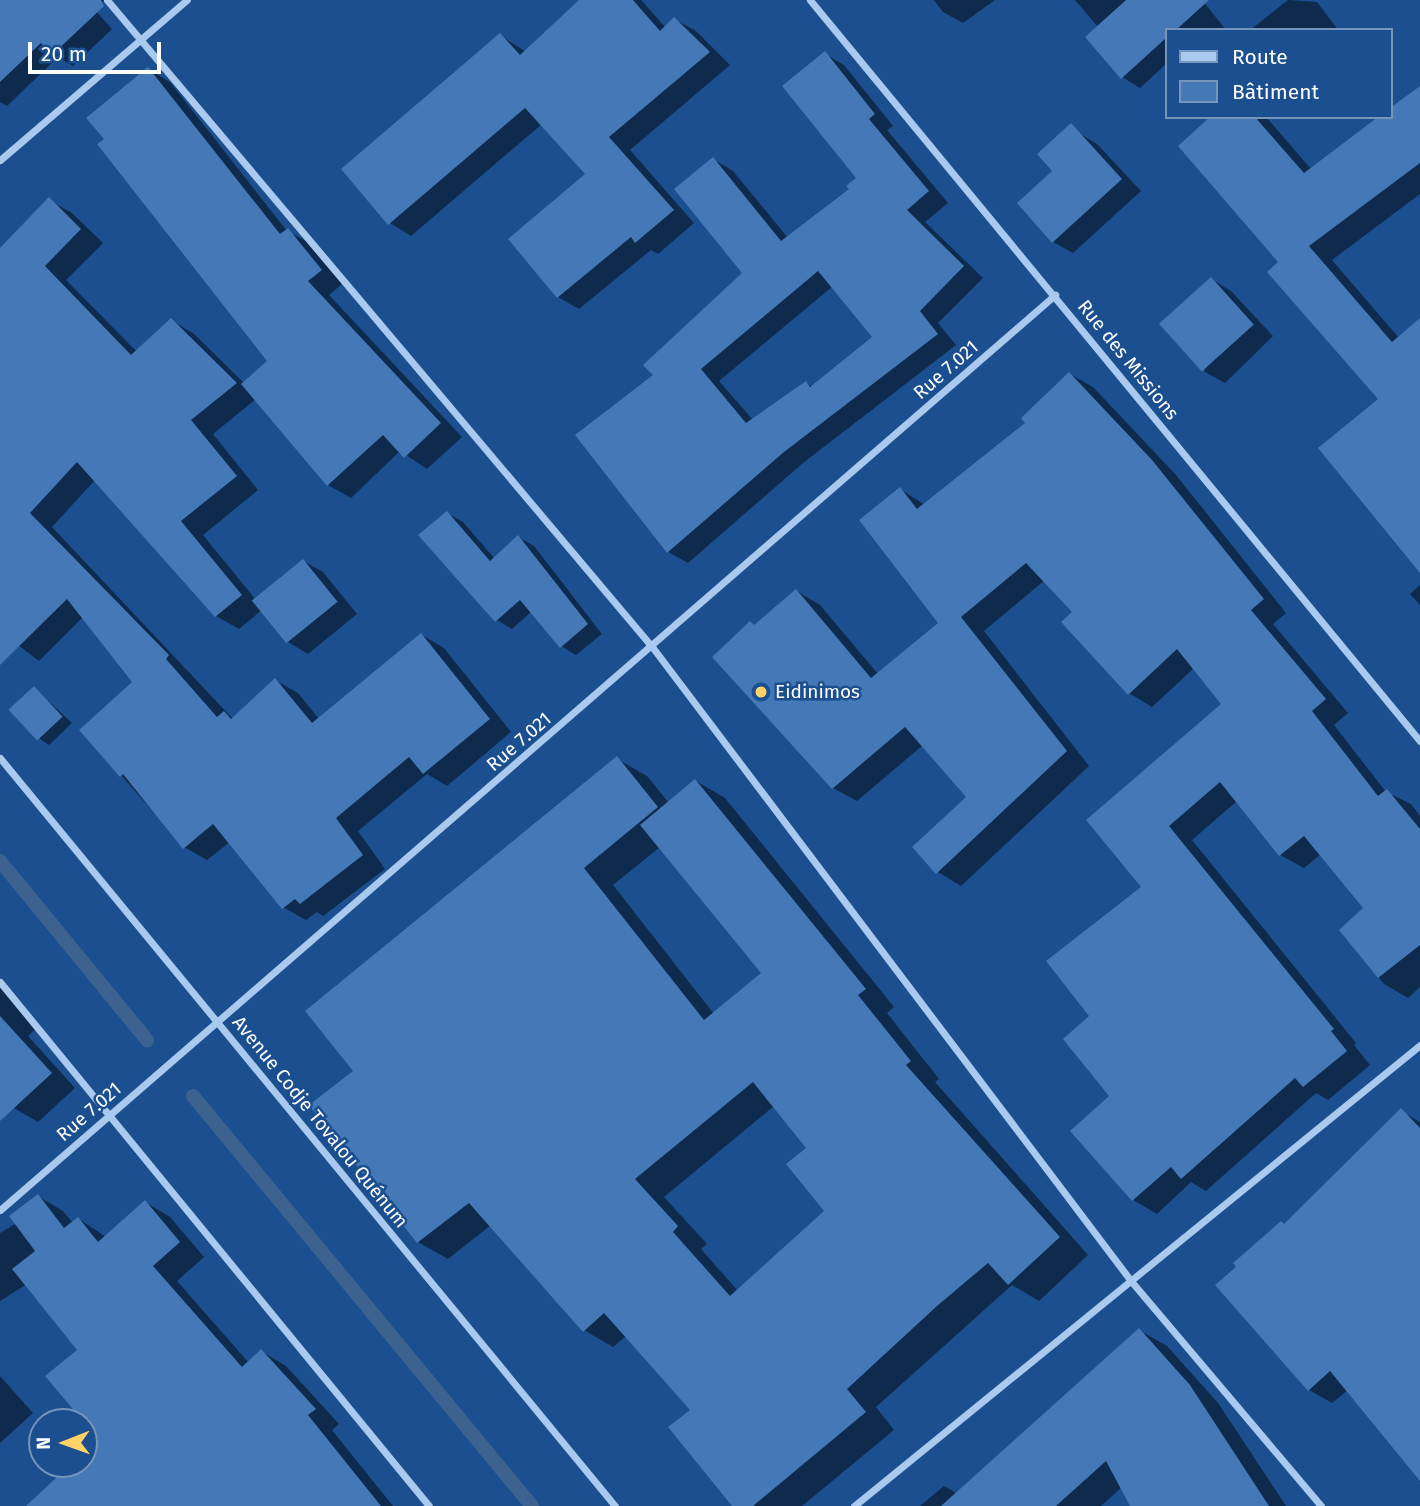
<!DOCTYPE html>
<html>
<head>
<meta charset="utf-8">
<style>
	body { margin:0 }
	#map { position:relative; width:1420px; height:1506px; overflow:hidden; background:#1b4f8f; font-family:"Fira Sans",sans-serif }
	div>[style] { position:absolute }
	.shadow>* { inset:0; background:#0007 }
	.stream>* { height:14px; margin:-7px; padding:0 7px; transform-origin:7px; border-radius:7px; background:#3c6290 }
	.building>* { inset:0; background:#4478b7; transform-origin:0 0 }
	.minor>* { height:7px; margin:-3.5px; padding:0 3.5px; transform-origin:3.5px; border-radius:3.5px; background:#a9c9ee }
	.dots>* { width:19px; height:19px; translate:-50% -50%; box-sizing:border-box; border:4px solid #1b4f8f; border-radius:50% }
	span { translate:-50% -50%; white-space:nowrap; text-align:center; line-height:1.15; -webkit-text-stroke:5px #1b4f8f; paint-order:stroke }
	.street-label { font-size:19px; color:#fff }
	.poi-label { font-size:19px; color:#fff }
	.left { translate:0 -50%; text-align:left }
	.legend { position:absolute; left:1165px; top:28px; width:228px; height:91px; box-sizing:border-box; background:#1b4f8f; border:2px solid #7695bc; margin:0; padding:9px 12px; list-style:none; font-size:21px; color:#fff }
	.legend li { display:flex; align-items:center; gap:14px; height:35px }
	.legend b { width:35px; border:2px solid #7695bc }
	.north { position:absolute; left:28px; top:1408px; width:70px; height:70px; box-sizing:border-box; background:#1b4f8f; border:2px solid #7695bc; border-radius:50%; rotate:269deg; font-size:19px; font-weight:700; line-height:28px; text-align:center; color:#fff }
	.north::after { content:''; display:block; margin:auto; width:24px; height:32px; background:#ffd166; clip-path:polygon(50% 0,100% 100%,50% 72%,0 100%) }
	.scale { position:absolute; left:28px; top:42px; width:133px; height:32px; box-sizing:border-box; border:4px solid #fff; border-top:0; padding-left:9px; font-size:21px; line-height:24px; white-space:nowrap; color:#fff; -webkit-text-stroke:5px #1b4f8f; paint-order:stroke }
</style>
</head>
<body>
<div id="map">
	<div class="shadow">
		<div style="clip-path:polygon(0 0,105px 0,94px 9px,112px 29px,73px 66px,58px 57px,7px 106px,0 102px)"></div>
		<div style="clip-path:polygon(582px 0,641px 0,666px 28px,674px 19px,696px 31px,730px 65px,630px 150px,694px 223px,658px 254px,651px 250px,579px 309px,558px 297px,587px 175px,542px 124px,411px 236px,390px 223px,500px 35px,526px 52px)"></div>
		<div style="clip-path:polygon(934px 0,995px 0,963px 23px,943px 12px)"></div>
		<div style="clip-path:polygon(1075px 0,1202px 0,1226px 30px,1166px 30px,1166px 64px,1140px 88px,1122px 77px,1098px 27px)"></div>
		<div style="clip-path:polygon(1288px 0,1317px 2px,1338px 30px,1250px 30px)"></div>
		<div style="clip-path:polygon(evenodd,825px 54px,844px 65px,893px 126px,887px 130px,948px 203px,925px 222px,983px 278px,938px 323px,956px 345px,803px 463px,688px 563px,668px 552px,655px 376px,744px 273px,713px 159px,733px 171px,788px 238px,852px 190px,858px 178px,825px 54px,833px 286px,875px 337px,813px 387px,806px 383px,753px 420px,719px 381px,833px 286px)"></div>
		<div style="clip-path:polygon(148px 69px,170px 82px,287px 231px,310px 243px,343px 283px,329px 295px,462px 437px,427px 469px,400px 451px,351px 498px,328px 485px,256px 399px,213px 434px,258px 490px,203px 535px,256px 600px,303px 561px,323px 572px,357px 614px,308px 654px,288px 642px,262px 610px,239px 629px,216px 616px,95px 480px,52px 527px,233px 719px,275px 680px,298px 693px,319px 719px,422px 635px,444px 648px,511px 732px,447px 786px,427px 774px,358px 831px,385px 869px,323px 916px,317px 912px,306px 920px,283px 907px,230px 842px,207px 860px,184px 847px,121px 775px,134px 682px,83px 617px,39px 661px,0 631px,0 250px,49px 200px,72px 213px,103px 243px,66px 280px,137px 352px,171px 320px,194px 334px,244px 383px,269px 361px,106px 139px)"></div>
		<div style="clip-path:polygon(1420px 88px,1420px 194px,1332px 260px,1399px 338px,1420px 321px,1420px 570px,1381px 399px,1280px 262px,1213px 117px,1266px 117px,1311px 169px,1390px 117px)"></div>
		<div style="clip-path:polygon(1077px 132px,1097px 144px,1141px 191px,1073px 253px,1053px 242px,1019px 203px,1055px 171px)"></div>
		<div style="clip-path:polygon(1211px 279px,1231px 291px,1273px 336px,1225px 383px,1205px 372px)"></div>
		<div style="clip-path:polygon(1070px 374px,1093px 387px,1176px 475px,1286px 613px,1273px 624px,1348px 713px,1334px 725px,1386px 792px,1411px 804px,1420px 816px,1420px 987px,1408px 998px,1384px 984px,1341px 930px,1365px 909px,1321px 854px,1304px 868px,1280px 855px,1237px 801px,1192px 840px,1356px 1043px,1354px 1045px,1370px 1065px,1328px 1100px,1316px 1093px,1206px 1191px,1191px 1182px,1157px 1214px,1133px 1200px,1072px 1131px,1112px 1096px,1092px 1017px,1143px 887px,1089px 820px,1223px 704px,1194px 668px,1152px 707px,1129px 693px,1074px 612px,1045px 580px,984px 631px,1089px 766px,961px 886px,938px 872px,968px 798px,923px 745px,857px 801px,833px 788px,755px 626px,797px 591px,820px 605px,878px 674px,940px 623px,900px 489px,925px 505px,1028px 423px)"></div>
		<div style="clip-path:polygon(447px 513px,463px 522px,495px 559px,518px 537px,534px 546px,602px 634px,576px 655px,561px 646px,532px 611px,512px 629px,497px 620px)"></div>
		<div style="clip-path:polygon(1420px 585px,1420px 605px,1410px 594px)"></div>
		<div style="clip-path:polygon(34px 688px,72px 723px,49px 745px,40px 739px)"></div>
		<div style="clip-path:polygon(evenodd,617px 759px,647px 776px,669px 803px,696px 781px,725px 798px,894px 1007px,887px 1013px,939px 1079px,935px 1082px,1088px 1255px,1039px 1301px,1012px 1285px,876px 1407px,894px 1430px,802px 1506px,735px 1506px,692px 1410px,626px 1336px,613px 1347px,584px 1330px,491px 1225px,448px 1259px,418px 1242px,311px 1106px,356px 1071px,617px 759px,660px 847px,763px 973px,714px 1014px,613px 885px,660px 847px,617px 759px,774px 1106px,809px 1148px,826px 1211px,738px 1291px,701px 1249px,707px 1244px,664px 1197px,774px 1106px)"></div>
		<div style="clip-path:polygon(0 982px,37px 1028px,28px 1036px,75px 1088px,38px 1122px,14px 1108px,0 1093px)"></div>
		<div style="clip-path:polygon(1401px 1111px,1420px 1122px,1420px 1475px,1348px 1390px,1332px 1403px,1309px 1390px,1285px 1225px)"></div>
		<div style="clip-path:polygon(38px 1196px,63px 1211px,73px 1223px,79px 1219px,106px 1237px,145px 1202px,170px 1217px,204px 1257px,177px 1281px,249px 1363px,261px 1351px,286px 1366px,339px 1424px,332px 1430px,393px 1506px,29px 1506px,74px 1464px,84px 1464px,84px 1455px,101px 1439px,79px 1350px,27px 1284px,0 1301px,0 1233px,17px 1223px)"></div>
		<div style="clip-path:polygon(1139px 1330px,1167px 1346px,1218px 1403px,1286px 1506px,1132px 1506px,1122px 1487px,1101px 1506px,920px 1506px,944px 1486px,958px 1494px)"></div>
		<div style="clip-path:polygon(0 1376px,33px 1413px,0 1443px)"></div>
	</div>
	<div class="stream">
		<div style="left:0;top:861px;width:232px;rotate:50.6deg"></div>
		<div style="left:193px;top:1096px;width:532px;rotate:50.42deg"></div>
	</div>
	<div class="building">
		<div style="clip-path:polygon(0 0,101px 0,104px 6px,52px 55px,41px 43px,0 82px)"></div>
		<div style="clip-path:polygon(579px 0,633px 0,660px 31px,674px 17px,710px 52px,609px 137px,674px 210px,635px 243px,631px 237px,557px 298px,508px 239px,585px 174px,525px 108px,388px 225px,341px 169px,500px 33px,520px 55px)"></div>
		<div style="clip-path:polygon(1126px 0,1209px 0,1176px 30px,1166px 30px,1166px 38px,1121px 79px,1085px 37px)"></div>
		<div style="clip-path:polygon(evenodd,825px 51px,875px 114px,869px 119px,929px 191px,907px 210px,964px 266px,920px 311px,938px 334px,784px 452px,667px 553px,575px 435px,653px 375px,643px 365px,742px 273px,674px 189px,713px 157px,781px 241px,849px 189px,846px 186px,856px 178px,782px 86px,825px 51px,818px 271px,872px 337px,810px 387px,806px 381px,746px 423px,701px 369px,818px 271px)"></div>
		<div style="clip-path:polygon(148px 67px,280px 234px,288px 228px,322px 270px,308px 281px,441px 423px,404px 458px,383px 435px,327px 486px,241px 384px,267px 361px,97px 144px,104px 139px,86px 118px)"></div>
		<div style="clip-path:polygon(1420px 86px,1420px 163px,1309px 246px,1392px 342px,1420px 318px,1420px 573px,1318px 448px,1378px 399px,1267px 272px,1278px 262px,1178px 146px,1210px 117px,1255px 117px,1304px 173px,1378px 117px,1390px 117px,1390px 108px)"></div>
		<div style="clip-path:polygon(1071px 123px,1122px 179px,1052px 243px,1017px 203px,1052px 171px,1037px 154px)"></div>
		<div style="clip-path:polygon(49px 197px,81px 229px,45px 266px,131px 355px,171px 318px,237px 383px,191px 420px,237px 476px,181px 521px,242px 595px,215px 617px,77px 462px,30px 513px,169px 655px,166px 659px,217px 717px,224px 711px,231px 719px,275px 678px,312px 723px,421px 633px,490px 719px,423px 774px,409px 757px,336px 818px,363px 855px,300px 904px,295px 899px,282px 909px,213px 824px,183px 849px,123px 774px,120px 777px,79px 730px,132px 682px,67px 599px,0 665px,0 248px)"></div>
		<div style="left:1211px;top:277px;width:64px;height:70px;rotate:48deg"></div>
		<div style="clip-path:polygon(1069px 372px,1152px 460px,1264px 599px,1251px 610px,1326px 699px,1312px 711px,1378px 796px,1387px 789px,1420px 829px,1420px 945px,1378px 978px,1339px 930px,1363px 908px,1304px 836px,1279px 856px,1220px 782px,1169px 826px,1334px 1029px,1331px 1031px,1347px 1051px,1303px 1087px,1295px 1078px,1181px 1179px,1171px 1167px,1132px 1201px,1070px 1131px,1109px 1096px,1063px 1039px,1089px 1016px,1046px 961px,1141px 887px,1086px 820px,1221px 704px,1177px 649px,1128px 695px,1061px 622px,1072px 612px,1026px 563px,961px 617px,1067px 751px,936px 874px,912px 847px,966px 797px,905px 727px,832px 789px,712px 657px,750px 621px,754px 625px,796px 589px,871px 678px,938px 623px,859px 520px,900px 487px,917px 509px,1025px 423px,1021px 418px)"></div>
		<div style="clip-path:polygon(447px 511px,490px 561px,518px 535px,588px 624px,560px 648px,520px 600px,495px 622px,418px 535px)"></div>
		<div style="left:303px;top:559px;width:55px;height:66px;rotate:51deg"></div>
		<div style="left:34px;top:686px;width:42px;height:35px;rotate:47deg"></div>
		<div style="clip-path:polygon(evenodd,617px 756px,658px 807px,584px 868px,704px 1020px,761px 973px,640px 825px,695px 779px,866px 989px,858px 995px,911px 1061px,906px 1065px,1060px 1237px,1008px 1285px,988px 1263px,937px 1306px,847px 1389px,866px 1412px,753px 1506px,732px 1506px,668px 1427px,690px 1410px,604px 1313px,583px 1332px,469px 1203px,417px 1243px,309px 1105px,353px 1071px,305px 1011px,617px 756px,753px 1082px,806px 1148px,786px 1164px,824px 1211px,730px 1296px,673px 1232px,678px 1226px,635px 1179px,753px 1082px)"></div>
		<div style="clip-path:polygon(0 1016px,52px 1073px,0 1121px)"></div>
		<div style="clip-path:polygon(1401px 1108px,1420px 1128px,1420px 1481px,1330px 1371px,1308px 1391px,1215px 1285px,1236px 1267px,1233px 1263px,1281px 1221px,1284px 1224px)"></div>
		<div style="clip-path:polygon(38px 1194px,64px 1228px,78px 1217px,98px 1242px,145px 1200px,180px 1242px,153px 1266px,242px 1367px,261px 1349px,316px 1409px,308px 1415px,381px 1506px,26px 1506px,71px 1464px,84px 1464px,84px 1452px,98px 1439px,45px 1376px,77px 1350px,12px 1269px,35px 1251px,9px 1216px)"></div>
		<div style="clip-path:polygon(1139px 1328px,1190px 1385px,1269px 1506px,1130px 1506px,1106px 1461px,1056px 1506px,941px 1506px)"></div>
	</div>
	<div class="minor">
		<div style="left:107px;top:0;width:847px;rotate:49.88deg"></div>
		<div style="left:653px;top:648px;width:793px;rotate:52.94deg"></div>
		<div style="left:1131px;top:1281px;width:294px;rotate:49.8deg"></div>
		<div style="left:810px;top:0;width:960px;rotate:50.54deg"></div>
		<div style="left:0;top:160px;width:246px;rotate:-40.6deg"></div>
		<div style="left:0;top:758px;width:968px;rotate:50.57deg"></div>
		<div style="left:0;top:982px;width:677px;rotate:50.69deg"></div>
		<div style="left:0;top:1210px;width:1397px;rotate:-40.94deg"></div>
		<div style="left:854px;top:1506px;width:730px;rotate:-39.16deg"></div>
	</div>
	<div class="dots">
		<div style="left:761px;top:692px;background:#ffd166"></div>
	</div>
	<div class="street-label">
		<span style="left:1128px;top:360px;rotate:51deg">Rue des Missions</span>
		<span style="left:946px;top:370px;rotate:-41deg">Rue 7.021</span>
		<span style="left:519px;top:742px;rotate:-41deg">Rue 7.021</span>
		<span style="left:89px;top:1112px;rotate:-41deg">Rue 7.021</span>
		<span style="left:320px;top:1122px;rotate:51deg">Avenue Codje Tovalou Quénum</span>
	</div>
	<div class="poi-label">
		<span class="left" style="left:775px;top:692px">Eidinimos</span>
	</div>
	<ul class="legend">
	<li><b style="height:9px;background:#a9c9ee"></b>Route</li>
	<li><b style="height:19px;background:#4478b7"></b>Bâtiment</li>
	</ul>
	<div class="north">N</div>
	<div class="scale">20 m</div>
</div>
</body>
</html>
